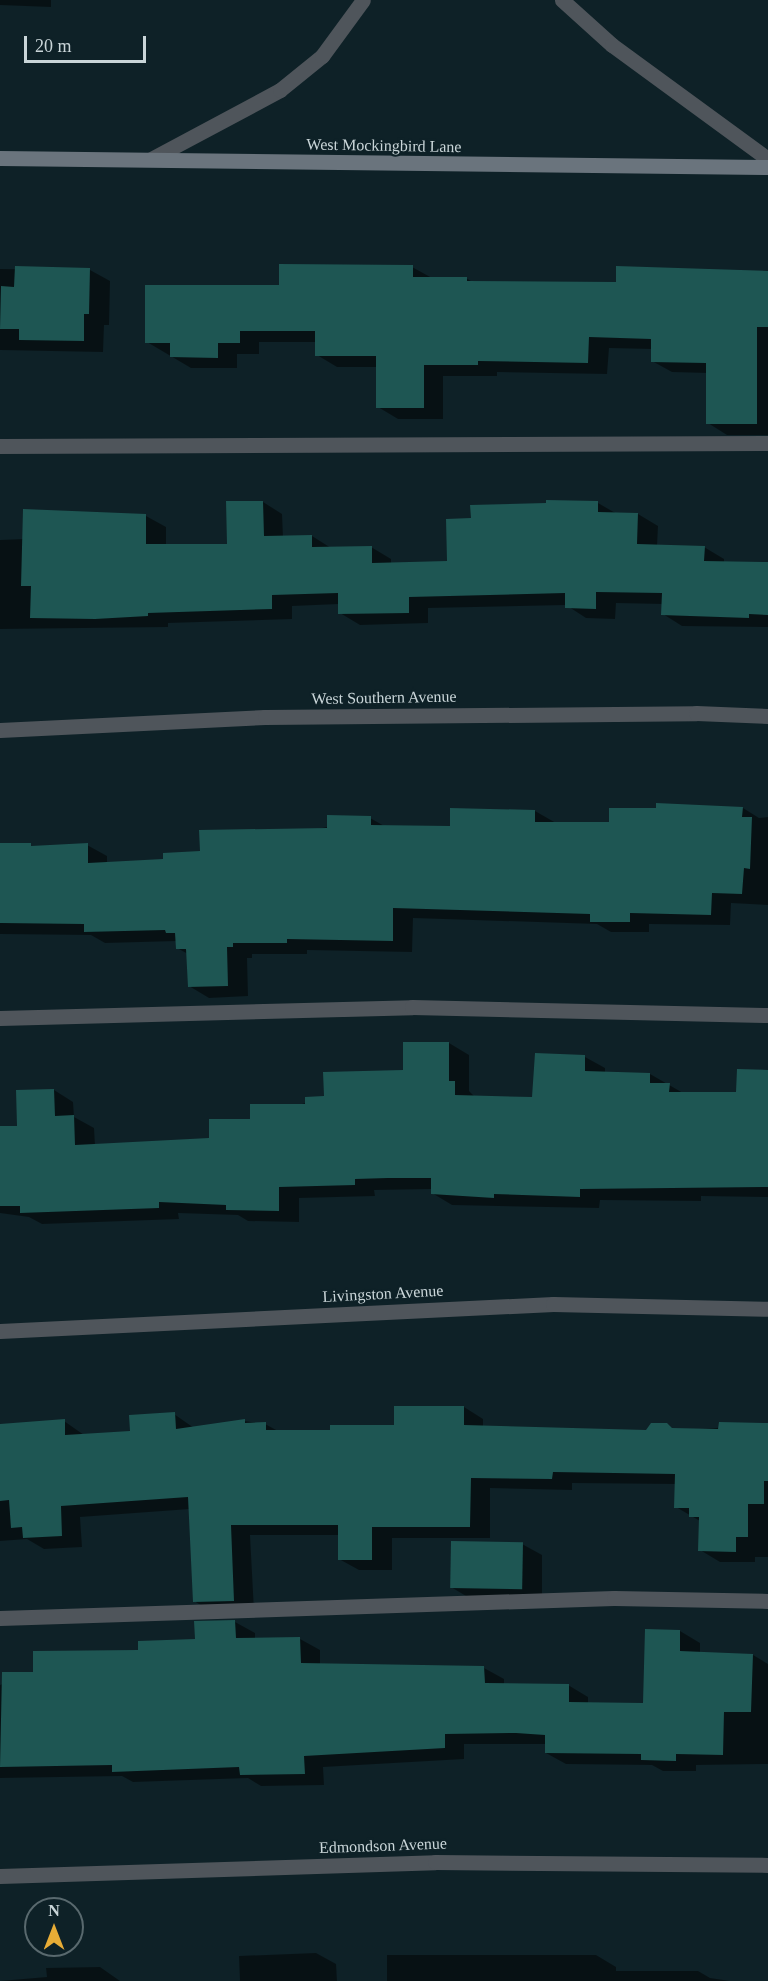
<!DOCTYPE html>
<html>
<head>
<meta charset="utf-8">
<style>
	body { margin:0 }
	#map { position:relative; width:768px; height:1981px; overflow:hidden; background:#0e2127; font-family:Georgia,serif }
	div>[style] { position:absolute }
	.shadow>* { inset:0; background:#0007 }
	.building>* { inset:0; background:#1e5653; transform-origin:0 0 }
	.service>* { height:15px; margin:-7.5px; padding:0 7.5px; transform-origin:7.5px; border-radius:7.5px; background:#4f555b }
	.minor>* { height:15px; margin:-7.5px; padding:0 7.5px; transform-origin:7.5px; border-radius:7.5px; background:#4f555b }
	.secondary>* { height:15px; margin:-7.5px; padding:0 7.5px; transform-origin:7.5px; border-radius:7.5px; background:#6a747d }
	span { translate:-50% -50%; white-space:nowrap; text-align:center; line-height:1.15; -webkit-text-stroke:4.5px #0e2127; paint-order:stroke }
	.street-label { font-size:16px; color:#c9d5d8 }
	.north { position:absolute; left:24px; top:1897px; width:60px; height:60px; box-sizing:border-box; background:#0e2127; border:2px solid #59696e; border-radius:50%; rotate:0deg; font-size:16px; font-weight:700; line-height:24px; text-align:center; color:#c9d5d8 }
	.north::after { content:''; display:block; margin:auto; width:21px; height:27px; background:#e7ac36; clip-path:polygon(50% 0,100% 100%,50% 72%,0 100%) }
	.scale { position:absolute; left:24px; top:36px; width:122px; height:27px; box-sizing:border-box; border:3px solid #c9d5d8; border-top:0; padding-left:8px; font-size:18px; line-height:21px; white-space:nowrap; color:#c9d5d8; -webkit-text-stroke:4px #0e2127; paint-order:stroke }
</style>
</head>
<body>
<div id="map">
	<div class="shadow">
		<div style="clip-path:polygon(0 0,51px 0,51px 7px,0 5px)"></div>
		<div style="clip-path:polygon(412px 267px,432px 278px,466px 278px,474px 283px,617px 284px,768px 272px,768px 435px,727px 435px,708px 423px,708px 373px,672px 372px,652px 361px,652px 349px,609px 348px,607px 374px,497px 372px,497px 376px,443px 376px,443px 419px,398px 419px,378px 407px,377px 367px,337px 367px,317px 355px,317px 342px,259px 342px,259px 354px,237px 354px,237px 368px,191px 368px,147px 342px,281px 286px)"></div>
		<div style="clip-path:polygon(0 269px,90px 270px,110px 281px,109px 325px,104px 325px,103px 352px,0 350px)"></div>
		<div style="clip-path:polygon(263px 502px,282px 514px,283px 537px,312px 536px,331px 548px,371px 547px,391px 559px,391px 564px,449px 563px,472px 520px,598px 503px,617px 514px,638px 514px,658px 526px,657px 546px,704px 547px,724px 559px,724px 563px,768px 564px,768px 627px,682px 626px,663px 614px,663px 604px,616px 603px,615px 619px,586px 618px,566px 605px,428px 608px,428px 623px,360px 625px,340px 613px,339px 604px,292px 606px,292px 619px,168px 623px,168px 627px,0 629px,0 540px,24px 539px,146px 516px,166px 527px,166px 545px,228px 545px)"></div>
		<div style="clip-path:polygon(743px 808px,759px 818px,768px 817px,768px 905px,731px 903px,730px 925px,649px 924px,649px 932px,611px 932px,597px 924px,413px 918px,412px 952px,307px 950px,307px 954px,252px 954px,252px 958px,247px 958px,248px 996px,209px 998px,189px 986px,188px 954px,177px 948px,177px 941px,105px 943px,91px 935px,0 934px,0 844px,37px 848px,87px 845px,107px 856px,107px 863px,165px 861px,370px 818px,386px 827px,451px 828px,535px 811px,556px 823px,610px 823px)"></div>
		<div style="clip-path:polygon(449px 1043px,469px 1055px,469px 1091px,475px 1097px,534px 1098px,585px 1057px,605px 1068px,605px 1073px,650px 1074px,683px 1093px,738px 1093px,768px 1072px,768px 1197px,701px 1196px,701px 1201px,600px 1200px,599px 1208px,452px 1205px,432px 1193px,432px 1189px,374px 1190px,375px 1196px,299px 1198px,299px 1222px,248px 1221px,238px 1215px,178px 1213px,179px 1219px,42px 1224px,29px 1217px,0 1213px,0 1128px,19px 1127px,54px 1090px,73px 1102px,74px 1117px,94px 1128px,95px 1146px,210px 1140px,251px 1120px,405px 1072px)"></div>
		<div style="clip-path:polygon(464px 1407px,483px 1419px,483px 1427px,647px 1432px,768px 1425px,768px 1557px,755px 1557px,755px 1562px,720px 1562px,700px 1550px,700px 1521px,676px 1507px,676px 1484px,572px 1483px,572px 1490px,490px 1488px,490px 1538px,392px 1538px,392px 1570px,359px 1570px,339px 1559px,339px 1535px,250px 1535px,254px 1611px,214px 1613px,194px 1601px,190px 1509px,80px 1517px,82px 1547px,44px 1549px,27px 1539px,0 1541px,0 1425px,64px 1421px,84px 1435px,131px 1432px,174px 1414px,194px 1428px,244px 1421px,265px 1424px,278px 1431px,332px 1431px,396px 1426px)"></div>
		<div style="clip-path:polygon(522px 1544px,542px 1555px,542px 1600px,471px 1599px,451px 1587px)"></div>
		<div style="clip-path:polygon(235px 1622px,255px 1633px,255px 1639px,300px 1639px,320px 1650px,320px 1665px,484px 1668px,504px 1679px,504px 1685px,568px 1685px,588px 1697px,588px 1704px,644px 1705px,680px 1631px,700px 1643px,700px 1653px,753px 1655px,768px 1664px,768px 1764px,696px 1765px,696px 1771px,663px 1771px,652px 1765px,566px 1764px,546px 1753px,546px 1744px,464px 1744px,464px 1759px,323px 1767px,324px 1785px,261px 1786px,248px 1778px,133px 1782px,122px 1776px,0 1778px,0 1685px,34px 1673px,196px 1640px)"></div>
		<div style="clip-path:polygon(316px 1953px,336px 1964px,337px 1981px,240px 1981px,239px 1956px)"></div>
		<div style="clip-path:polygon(387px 1955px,596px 1955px,616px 1967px,616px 1971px,698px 1971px,710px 1978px,730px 1981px,387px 1981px)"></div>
		<div style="clip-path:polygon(100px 1967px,120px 1981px,0 1981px,47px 1977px,46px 1968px)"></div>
	</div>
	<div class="building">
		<div style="clip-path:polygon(279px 264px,413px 265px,413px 277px,467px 277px,467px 281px,616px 282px,616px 266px,768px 271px,768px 327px,757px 327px,757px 424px,706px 424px,706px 363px,651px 362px,651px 339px,589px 337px,588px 363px,478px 361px,478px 365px,424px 365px,424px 408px,376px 408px,376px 356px,315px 356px,315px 331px,240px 331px,240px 343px,218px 343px,218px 358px,170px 357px,170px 343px,145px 343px,145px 285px,279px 285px)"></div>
		<div style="clip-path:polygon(15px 266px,90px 268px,89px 314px,84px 314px,84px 341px,19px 340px,19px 329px,0 329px,1px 286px,14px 287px)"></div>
		<div style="clip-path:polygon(546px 500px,598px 501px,598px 512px,638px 513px,637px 544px,705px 546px,704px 561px,768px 562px,768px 615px,749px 614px,749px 618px,661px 615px,662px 593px,596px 592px,596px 609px,565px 608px,565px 593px,409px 597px,409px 613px,338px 614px,338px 593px,272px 595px,272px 609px,148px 613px,148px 616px,95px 619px,30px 618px,31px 586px,21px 586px,23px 509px,146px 514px,146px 544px,227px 544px,226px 501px,263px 501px,264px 536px,312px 535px,312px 547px,372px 546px,372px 563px,447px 561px,446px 519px,471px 518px,470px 505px,546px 503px)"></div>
		<div style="clip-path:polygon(656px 803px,743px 807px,742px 817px,752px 817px,750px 869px,744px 868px,742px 894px,712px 893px,711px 915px,630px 913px,630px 922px,590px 922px,590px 914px,393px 908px,393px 941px,287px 939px,287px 943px,233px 943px,233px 947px,227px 947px,228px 986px,188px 987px,186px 949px,176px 949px,175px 933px,166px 933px,165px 930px,84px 932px,84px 924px,0 923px,0 843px,31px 843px,31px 846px,88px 843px,88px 863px,163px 859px,163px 853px,200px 851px,199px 830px,327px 828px,327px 815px,371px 816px,371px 825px,450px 826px,450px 808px,535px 810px,535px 822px,609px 822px,609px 808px,656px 808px)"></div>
		<div style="clip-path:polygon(403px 1042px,449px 1042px,449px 1081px,455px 1081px,455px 1095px,532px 1097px,535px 1053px,585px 1055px,585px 1071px,650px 1073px,650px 1083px,670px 1083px,669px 1092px,736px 1092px,737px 1069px,768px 1070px,768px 1187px,580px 1189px,580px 1197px,494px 1194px,494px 1198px,431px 1194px,431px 1178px,388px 1178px,355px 1179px,355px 1185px,279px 1187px,279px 1211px,226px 1210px,226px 1205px,159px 1202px,159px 1208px,20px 1213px,20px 1206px,0 1206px,0 1126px,17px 1126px,16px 1090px,54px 1089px,55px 1116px,74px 1115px,75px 1145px,209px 1138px,209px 1119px,250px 1119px,250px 1104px,305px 1104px,305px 1097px,324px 1096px,323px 1072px,403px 1070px)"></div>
		<div style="clip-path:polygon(394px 1406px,464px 1406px,464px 1425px,646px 1430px,651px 1423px,667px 1423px,672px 1428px,718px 1429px,719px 1422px,768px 1423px,768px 1481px,764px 1481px,764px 1504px,748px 1504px,748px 1537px,736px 1537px,736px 1552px,698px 1551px,699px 1517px,689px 1517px,689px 1508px,674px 1508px,675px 1474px,553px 1472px,552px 1479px,471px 1478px,470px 1527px,372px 1527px,372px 1560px,338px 1560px,338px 1525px,231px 1525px,234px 1601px,193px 1602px,188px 1497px,61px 1506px,62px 1536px,23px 1538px,22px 1527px,11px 1528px,9px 1500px,0 1501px,0 1424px,65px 1419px,65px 1435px,130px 1431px,129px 1415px,175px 1412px,176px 1429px,245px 1419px,245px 1423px,266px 1422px,266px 1430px,330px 1430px,330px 1425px,394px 1425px)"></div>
		<div style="left:451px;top:1541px;width:72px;height:47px;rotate:1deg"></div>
		<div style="clip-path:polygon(235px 1620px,236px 1638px,300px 1637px,301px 1663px,484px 1666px,485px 1683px,569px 1684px,569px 1702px,643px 1703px,645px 1629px,680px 1630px,680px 1651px,753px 1654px,751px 1712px,724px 1712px,723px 1755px,676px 1754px,676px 1761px,641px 1760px,641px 1754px,545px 1753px,545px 1735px,516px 1733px,445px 1734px,445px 1748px,304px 1756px,305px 1774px,240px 1775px,239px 1767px,112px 1772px,112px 1765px,0 1767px,2px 1672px,33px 1672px,33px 1651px,138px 1650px,138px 1641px,195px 1639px,194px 1621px)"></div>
	</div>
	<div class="service">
		<div style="left:0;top:446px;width:768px;rotate:-0.22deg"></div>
		<div style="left:0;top:1018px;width:412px;rotate:-1.5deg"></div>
		<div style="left:412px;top:1007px;width:356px;rotate:1.3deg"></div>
		<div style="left:0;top:1618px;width:614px;rotate:-1.87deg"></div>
		<div style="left:614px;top:1598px;width:154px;rotate:1.1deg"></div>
	</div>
	<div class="minor">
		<div style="left:562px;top:0;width:67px;rotate:42deg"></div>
		<div style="left:612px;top:45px;width:193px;rotate:36.2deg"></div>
		<div style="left:151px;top:159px;width:146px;rotate:-28.1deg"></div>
		<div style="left:280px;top:90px;width:54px;rotate:-39deg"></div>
		<div style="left:322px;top:56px;width:69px;rotate:-53.8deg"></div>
		<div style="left:0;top:730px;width:265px;rotate:-2.8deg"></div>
		<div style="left:265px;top:717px;width:431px;rotate:-0.5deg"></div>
		<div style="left:696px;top:713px;width:72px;rotate:2.4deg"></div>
		<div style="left:0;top:1331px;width:554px;rotate:-2.8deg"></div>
		<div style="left:553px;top:1304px;width:215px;rotate:1.3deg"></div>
		<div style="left:0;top:1876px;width:435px;rotate:-1.8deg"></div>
		<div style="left:435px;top:1862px;width:333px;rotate:0.5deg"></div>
	</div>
	<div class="secondary">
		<div style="left:0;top:158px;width:768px;rotate:0.67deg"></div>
	</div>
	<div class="street-label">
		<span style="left:384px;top:146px;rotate:1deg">West Mockingbird Lane</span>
		<span style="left:384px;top:698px;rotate:-1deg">West Southern Avenue</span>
		<span style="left:383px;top:1294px;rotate:-3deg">Livingston Avenue</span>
		<span style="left:383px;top:1846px;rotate:-2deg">Edmondson Avenue</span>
	</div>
	<div class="north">N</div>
	<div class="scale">20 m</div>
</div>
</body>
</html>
